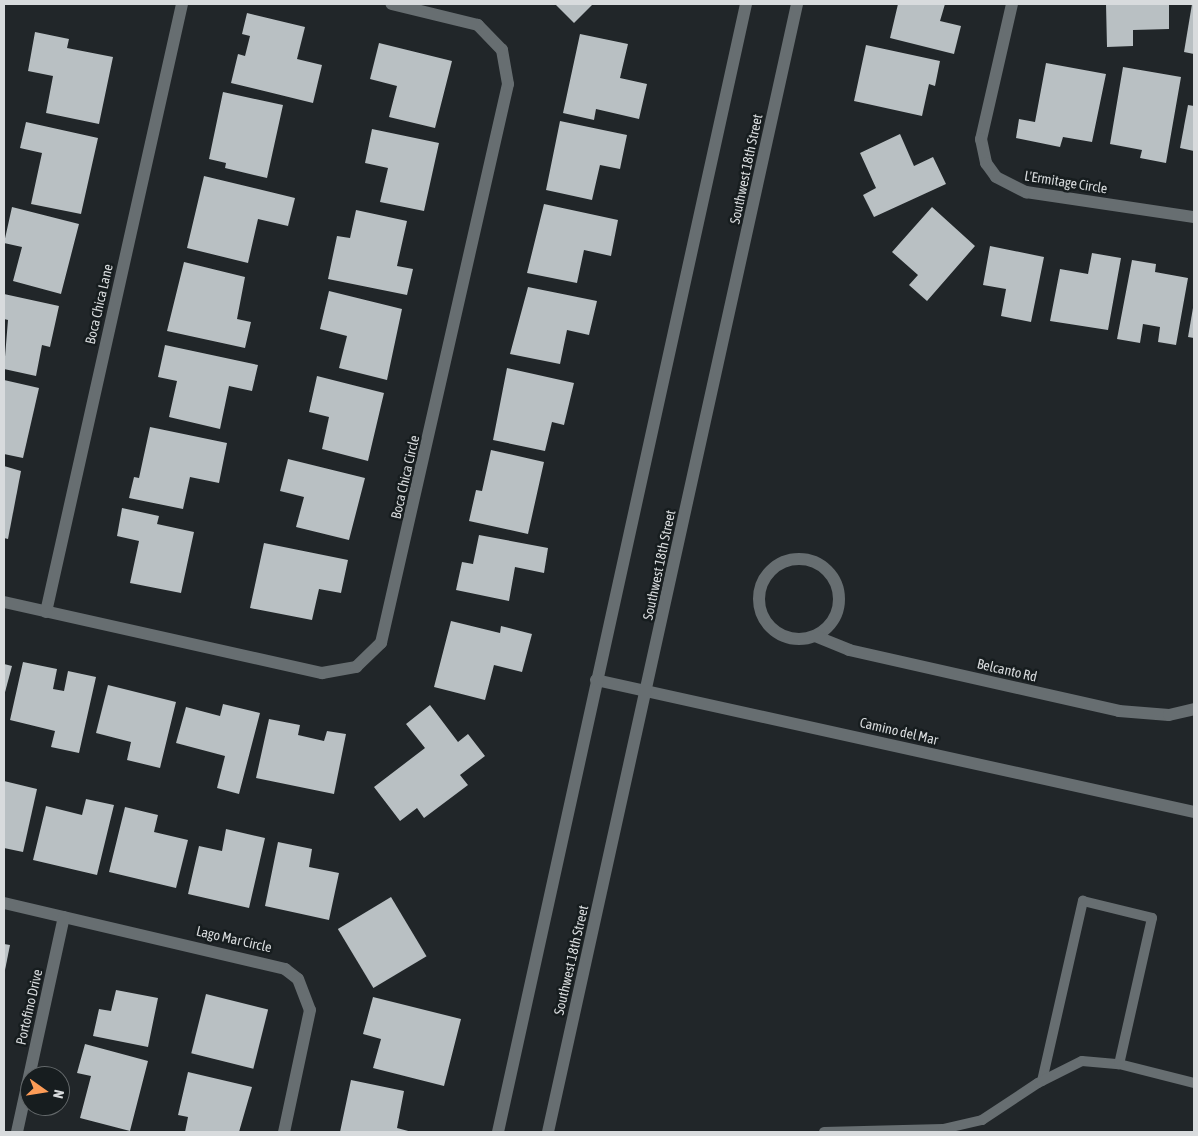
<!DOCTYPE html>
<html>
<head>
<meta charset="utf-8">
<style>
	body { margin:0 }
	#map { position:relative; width:1198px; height:1136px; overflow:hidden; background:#212629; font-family:"Asap Condensed",sans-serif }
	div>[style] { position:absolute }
	.building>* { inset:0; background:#b9c0c3; transform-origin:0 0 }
	.service>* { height:10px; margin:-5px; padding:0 5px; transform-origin:5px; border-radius:5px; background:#676e71 }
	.minor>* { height:12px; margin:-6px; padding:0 6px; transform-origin:6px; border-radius:6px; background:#676e71 }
	.minor>.ring { margin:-6px; padding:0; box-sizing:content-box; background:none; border:12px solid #676e71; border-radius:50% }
	.tertiary>* { height:12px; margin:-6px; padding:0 6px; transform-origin:6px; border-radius:6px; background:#676e71 }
	.secondary>* { height:12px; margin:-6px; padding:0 6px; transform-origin:6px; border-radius:6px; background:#676e71 }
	span { translate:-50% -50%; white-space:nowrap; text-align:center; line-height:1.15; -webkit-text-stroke:5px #171d1f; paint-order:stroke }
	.street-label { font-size:14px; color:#d8dbdd }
	.frame { position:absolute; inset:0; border:5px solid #d8dbdd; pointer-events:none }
	.north { position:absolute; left:20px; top:1066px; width:50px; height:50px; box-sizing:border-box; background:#171d1f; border:1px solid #64696b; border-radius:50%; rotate:103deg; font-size:14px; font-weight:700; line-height:20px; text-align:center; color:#d8dbdd }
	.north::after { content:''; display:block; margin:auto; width:18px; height:22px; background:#fd9c57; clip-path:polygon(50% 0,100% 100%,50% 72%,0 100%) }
</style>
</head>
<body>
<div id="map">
	<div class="building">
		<div style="clip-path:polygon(555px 4px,593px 4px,574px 23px)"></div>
		<div style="clip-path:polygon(898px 4px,945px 4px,940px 21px,961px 26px,954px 54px,890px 38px)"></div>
		<div style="clip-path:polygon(1106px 4px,1169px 4px,1169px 29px,1133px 30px,1133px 46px,1107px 47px)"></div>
		<div style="clip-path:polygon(1192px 4px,1194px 4px,1194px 54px,1184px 52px)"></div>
		<div style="clip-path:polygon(247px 13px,305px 27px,297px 59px,322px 65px,313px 103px,231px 83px,238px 54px,245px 56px,250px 36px,242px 34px)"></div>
		<div style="clip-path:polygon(35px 32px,69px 39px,67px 48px,113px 57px,99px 124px,46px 113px,53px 76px,28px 71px)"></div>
		<div style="clip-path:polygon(580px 34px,628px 44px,620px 78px,647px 84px,639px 119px,596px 109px,594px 120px,563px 113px)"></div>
		<div style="clip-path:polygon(379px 43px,452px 61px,435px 128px,389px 117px,397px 86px,370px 79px)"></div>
		<div style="clip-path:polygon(866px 45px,940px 61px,935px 86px,929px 84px,922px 116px,854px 101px)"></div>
		<div style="clip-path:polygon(1046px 63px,1106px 74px,1092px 142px,1063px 137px,1060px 147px,1016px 138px,1019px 119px,1035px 122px)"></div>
		<div style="clip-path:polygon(1123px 67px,1181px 77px,1166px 163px,1140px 158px,1142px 150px,1110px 144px)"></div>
		<div style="clip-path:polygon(223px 92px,283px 105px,267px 178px,225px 168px,226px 163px,209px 159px)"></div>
		<div style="clip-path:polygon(1188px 105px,1194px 106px,1194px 151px,1180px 148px)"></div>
		<div style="clip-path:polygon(560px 121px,627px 135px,620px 169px,600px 165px,592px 200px,546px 190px)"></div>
		<div style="clip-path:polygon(26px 122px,98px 138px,81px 214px,31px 204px,42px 153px,20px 148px)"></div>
		<div style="clip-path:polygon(372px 129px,439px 143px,424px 211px,380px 202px,388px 168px,365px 163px)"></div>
		<div style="clip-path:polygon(900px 134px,914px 166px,933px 157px,946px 184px,874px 217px,863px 195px,876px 188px,860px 153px)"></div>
		<div style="clip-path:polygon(204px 176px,295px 198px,288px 226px,258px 219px,248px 263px,187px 248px)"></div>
		<div style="clip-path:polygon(544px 204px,618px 220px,611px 256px,584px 250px,577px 283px,527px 273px)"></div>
		<div style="clip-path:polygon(12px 207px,79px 224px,61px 294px,13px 281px,22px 247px,4px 243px)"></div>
		<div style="clip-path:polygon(932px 207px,975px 246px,927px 301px,909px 285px,918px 275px,892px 252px)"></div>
		<div style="clip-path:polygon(356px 210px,407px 221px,397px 266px,413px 269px,407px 295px,328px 279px,337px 236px,350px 238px)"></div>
		<div style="clip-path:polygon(990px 246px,1044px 257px,1031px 322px,1001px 316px,1006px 289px,983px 285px)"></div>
		<div style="clip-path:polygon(1092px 253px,1121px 258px,1108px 330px,1050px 321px,1060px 269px,1088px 274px)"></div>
		<div style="clip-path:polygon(1132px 260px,1156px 264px,1155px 272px,1188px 278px,1176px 345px,1158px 342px,1160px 327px,1143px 324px,1140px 343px,1117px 339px)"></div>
		<div style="clip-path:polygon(184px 262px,245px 277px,237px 319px,251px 322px,245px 348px,167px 331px)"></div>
		<div style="clip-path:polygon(528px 287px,597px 301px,589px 335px,567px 330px,560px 364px,510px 354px)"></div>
		<div style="clip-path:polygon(329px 291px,402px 309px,387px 380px,339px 368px,347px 336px,320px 329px)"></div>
		<div style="clip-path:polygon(4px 294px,59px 306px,50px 347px,42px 345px,36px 376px,4px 369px,8px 320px,4px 319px)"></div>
		<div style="clip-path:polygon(1193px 308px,1194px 308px,1194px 338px,1188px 337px)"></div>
		<div style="clip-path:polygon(165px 345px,258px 365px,252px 391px,229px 386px,220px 429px,169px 417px,177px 381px,158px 377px)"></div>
		<div style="clip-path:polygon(507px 368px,574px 383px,564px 425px,552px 422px,545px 451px,493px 440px)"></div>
		<div style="clip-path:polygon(317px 376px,384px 393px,368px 461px,322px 449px,329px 417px,309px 412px)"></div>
		<div style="clip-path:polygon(4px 380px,39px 388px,23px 458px,4px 454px)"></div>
		<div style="clip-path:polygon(150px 427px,227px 443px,219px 483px,190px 477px,183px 509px,129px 498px,134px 477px,139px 478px)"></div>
		<div style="clip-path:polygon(491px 450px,544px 462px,528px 534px,469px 521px,476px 490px,482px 491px)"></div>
		<div style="clip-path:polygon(288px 459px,365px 478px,349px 540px,296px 527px,304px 497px,280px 491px)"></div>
		<div style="clip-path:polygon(4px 466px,21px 471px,8px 539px,4px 538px)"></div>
		<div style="clip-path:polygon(122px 508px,159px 516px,157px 524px,194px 532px,181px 593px,130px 583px,139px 541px,117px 536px)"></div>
		<div style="clip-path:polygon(479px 535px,548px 548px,544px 573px,515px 567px,509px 601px,456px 590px,462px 562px,473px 564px)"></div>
		<div style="clip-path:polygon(264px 543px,348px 560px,341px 593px,319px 589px,312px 620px,250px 608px)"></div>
		<div style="clip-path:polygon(451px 621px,500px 633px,501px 626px,532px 634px,522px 672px,494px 665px,485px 700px,434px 687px)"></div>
		<div style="clip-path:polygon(23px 662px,57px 669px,53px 689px,64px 691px,68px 671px,96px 677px,79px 753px,51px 747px,55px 731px,10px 720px)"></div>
		<div style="clip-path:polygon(4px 664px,12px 666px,4px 696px)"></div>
		<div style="clip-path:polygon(108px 685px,176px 702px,160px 768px,127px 760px,131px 742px,96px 733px)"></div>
		<div style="clip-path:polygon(223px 704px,260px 713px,239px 794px,217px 788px,225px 756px,176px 743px,186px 707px,220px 716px)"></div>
		<div style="clip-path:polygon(430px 705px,458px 742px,468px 734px,485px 756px,460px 775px,468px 785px,424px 818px,417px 808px,400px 821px,374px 787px,425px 748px,406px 724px)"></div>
		<div style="clip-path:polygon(269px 719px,300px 725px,298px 735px,324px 741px,327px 731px,346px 734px,334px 794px,256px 778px)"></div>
		<div style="clip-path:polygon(4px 781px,37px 789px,23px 852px,4px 848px)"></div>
		<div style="clip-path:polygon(86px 799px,114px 805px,97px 875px,33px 860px,46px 806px,82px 815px)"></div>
		<div style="clip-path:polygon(125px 807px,158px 815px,154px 832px,188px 840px,176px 888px,109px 872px)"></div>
		<div style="clip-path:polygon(226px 829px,265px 838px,249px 908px,188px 894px,199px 846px,222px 851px)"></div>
		<div style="clip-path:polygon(278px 842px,312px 849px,309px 867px,339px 873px,329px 920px,265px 906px)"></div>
		<div style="left:391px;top:897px;width:69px;height:62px;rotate:59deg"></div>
		<div style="clip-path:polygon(4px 944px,10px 945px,5px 970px,4px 970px)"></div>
		<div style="clip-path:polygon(116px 990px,158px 998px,148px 1047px,93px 1036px,99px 1009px,111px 1011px)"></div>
		<div style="left:206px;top:994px;width:64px;height:61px;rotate:14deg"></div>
		<div style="clip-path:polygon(373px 997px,461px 1019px,444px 1086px,373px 1068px,381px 1039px,363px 1034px)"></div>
		<div style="clip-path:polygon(85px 1044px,148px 1061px,130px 1131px,80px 1118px,91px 1076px,77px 1073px)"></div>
		<div style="clip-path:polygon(188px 1072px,252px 1087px,239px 1132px,185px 1132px,188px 1117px,178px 1115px)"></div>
		<div style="clip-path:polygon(351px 1080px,404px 1091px,397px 1128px,412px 1132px,340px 1132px)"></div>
	</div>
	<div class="service">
		<div style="left:1042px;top:1081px;width:185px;rotate:-77.2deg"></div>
		<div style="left:1083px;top:901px;width:71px;rotate:13.8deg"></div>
		<div style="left:1152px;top:918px;width:150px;rotate:102.7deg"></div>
		<div style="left:824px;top:1132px;width:119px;rotate:-1.4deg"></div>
		<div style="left:943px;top:1129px;width:40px;rotate:-13deg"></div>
		<div style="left:982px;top:1120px;width:67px;rotate:-33.5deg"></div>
		<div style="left:1038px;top:1083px;width:49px;rotate:-26.6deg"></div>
		<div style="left:1082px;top:1061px;width:37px;rotate:5deg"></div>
		<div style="left:1119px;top:1064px;width:77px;rotate:14.2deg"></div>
	</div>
	<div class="minor">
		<div style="left:1012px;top:4px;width:139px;rotate:102.9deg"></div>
		<div style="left:981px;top:139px;width:25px;rotate:78deg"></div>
		<div style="left:986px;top:163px;width:17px;rotate:54deg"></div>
		<div style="left:996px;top:177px;width:34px;rotate:27deg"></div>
		<div style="left:1026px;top:192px;width:170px;rotate:8.5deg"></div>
		<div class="ring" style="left:759px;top:559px;width:68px;height:68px"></div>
		<div style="left:4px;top:602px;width:326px;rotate:12.6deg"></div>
		<div style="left:322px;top:673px;width:35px;rotate:-10deg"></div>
		<div style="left:356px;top:667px;width:35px;rotate:-44deg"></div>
		<div style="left:381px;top:643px;width:573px;rotate:-77.2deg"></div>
		<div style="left:508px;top:84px;width:35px;rotate:-100deg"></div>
		<div style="left:502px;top:50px;width:35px;rotate:-134deg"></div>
		<div style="left:478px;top:25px;width:89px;rotate:-166.3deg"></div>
		<div style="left:46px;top:612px;width:623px;rotate:-77.39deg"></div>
		<div style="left:815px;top:636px;width:37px;rotate:22deg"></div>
		<div style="left:849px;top:650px;width:277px;rotate:12.7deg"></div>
		<div style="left:1119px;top:711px;width:50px;rotate:4.6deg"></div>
		<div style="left:1169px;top:715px;width:26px;rotate:-13deg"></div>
		<div style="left:4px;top:903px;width:289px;rotate:13.2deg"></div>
		<div style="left:285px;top:969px;width:16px;rotate:38deg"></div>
		<div style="left:298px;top:979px;width:33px;rotate:69deg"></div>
		<div style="left:310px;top:1010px;width:125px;rotate:102deg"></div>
		<div style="left:17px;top:1132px;width:220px;rotate:-77.7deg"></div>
	</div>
	<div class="tertiary">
		<div style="left:596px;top:680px;width:612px;rotate:12.45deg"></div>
	</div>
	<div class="secondary">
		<div style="left:498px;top:1132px;width:1155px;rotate:-77.6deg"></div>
		<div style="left:548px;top:1132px;width:1155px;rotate:-77.55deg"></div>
	</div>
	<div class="street-label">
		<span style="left:746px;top:169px;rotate:-78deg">Southwest 18th Street</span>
		<span style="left:1066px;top:182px;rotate:9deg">L'Ermitage Circle</span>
		<span style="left:99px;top:304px;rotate:-77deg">Boca Chica Lane</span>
		<span style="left:405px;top:477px;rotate:-77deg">Boca Chica Circle</span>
		<span style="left:659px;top:565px;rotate:-78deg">Southwest 18th Street</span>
		<span style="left:1007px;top:670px;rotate:13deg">Belcanto Rd</span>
		<span style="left:899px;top:731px;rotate:13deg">Camino del Mar</span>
		<span style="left:234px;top:939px;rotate:13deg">Lago Mar Circle</span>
		<span style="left:571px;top:960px;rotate:-77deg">Southwest 18th Street</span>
		<span style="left:29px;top:1007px;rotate:-77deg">Portofino Drive</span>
	</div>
	<div class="frame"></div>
	<div class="north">N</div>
</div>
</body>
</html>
